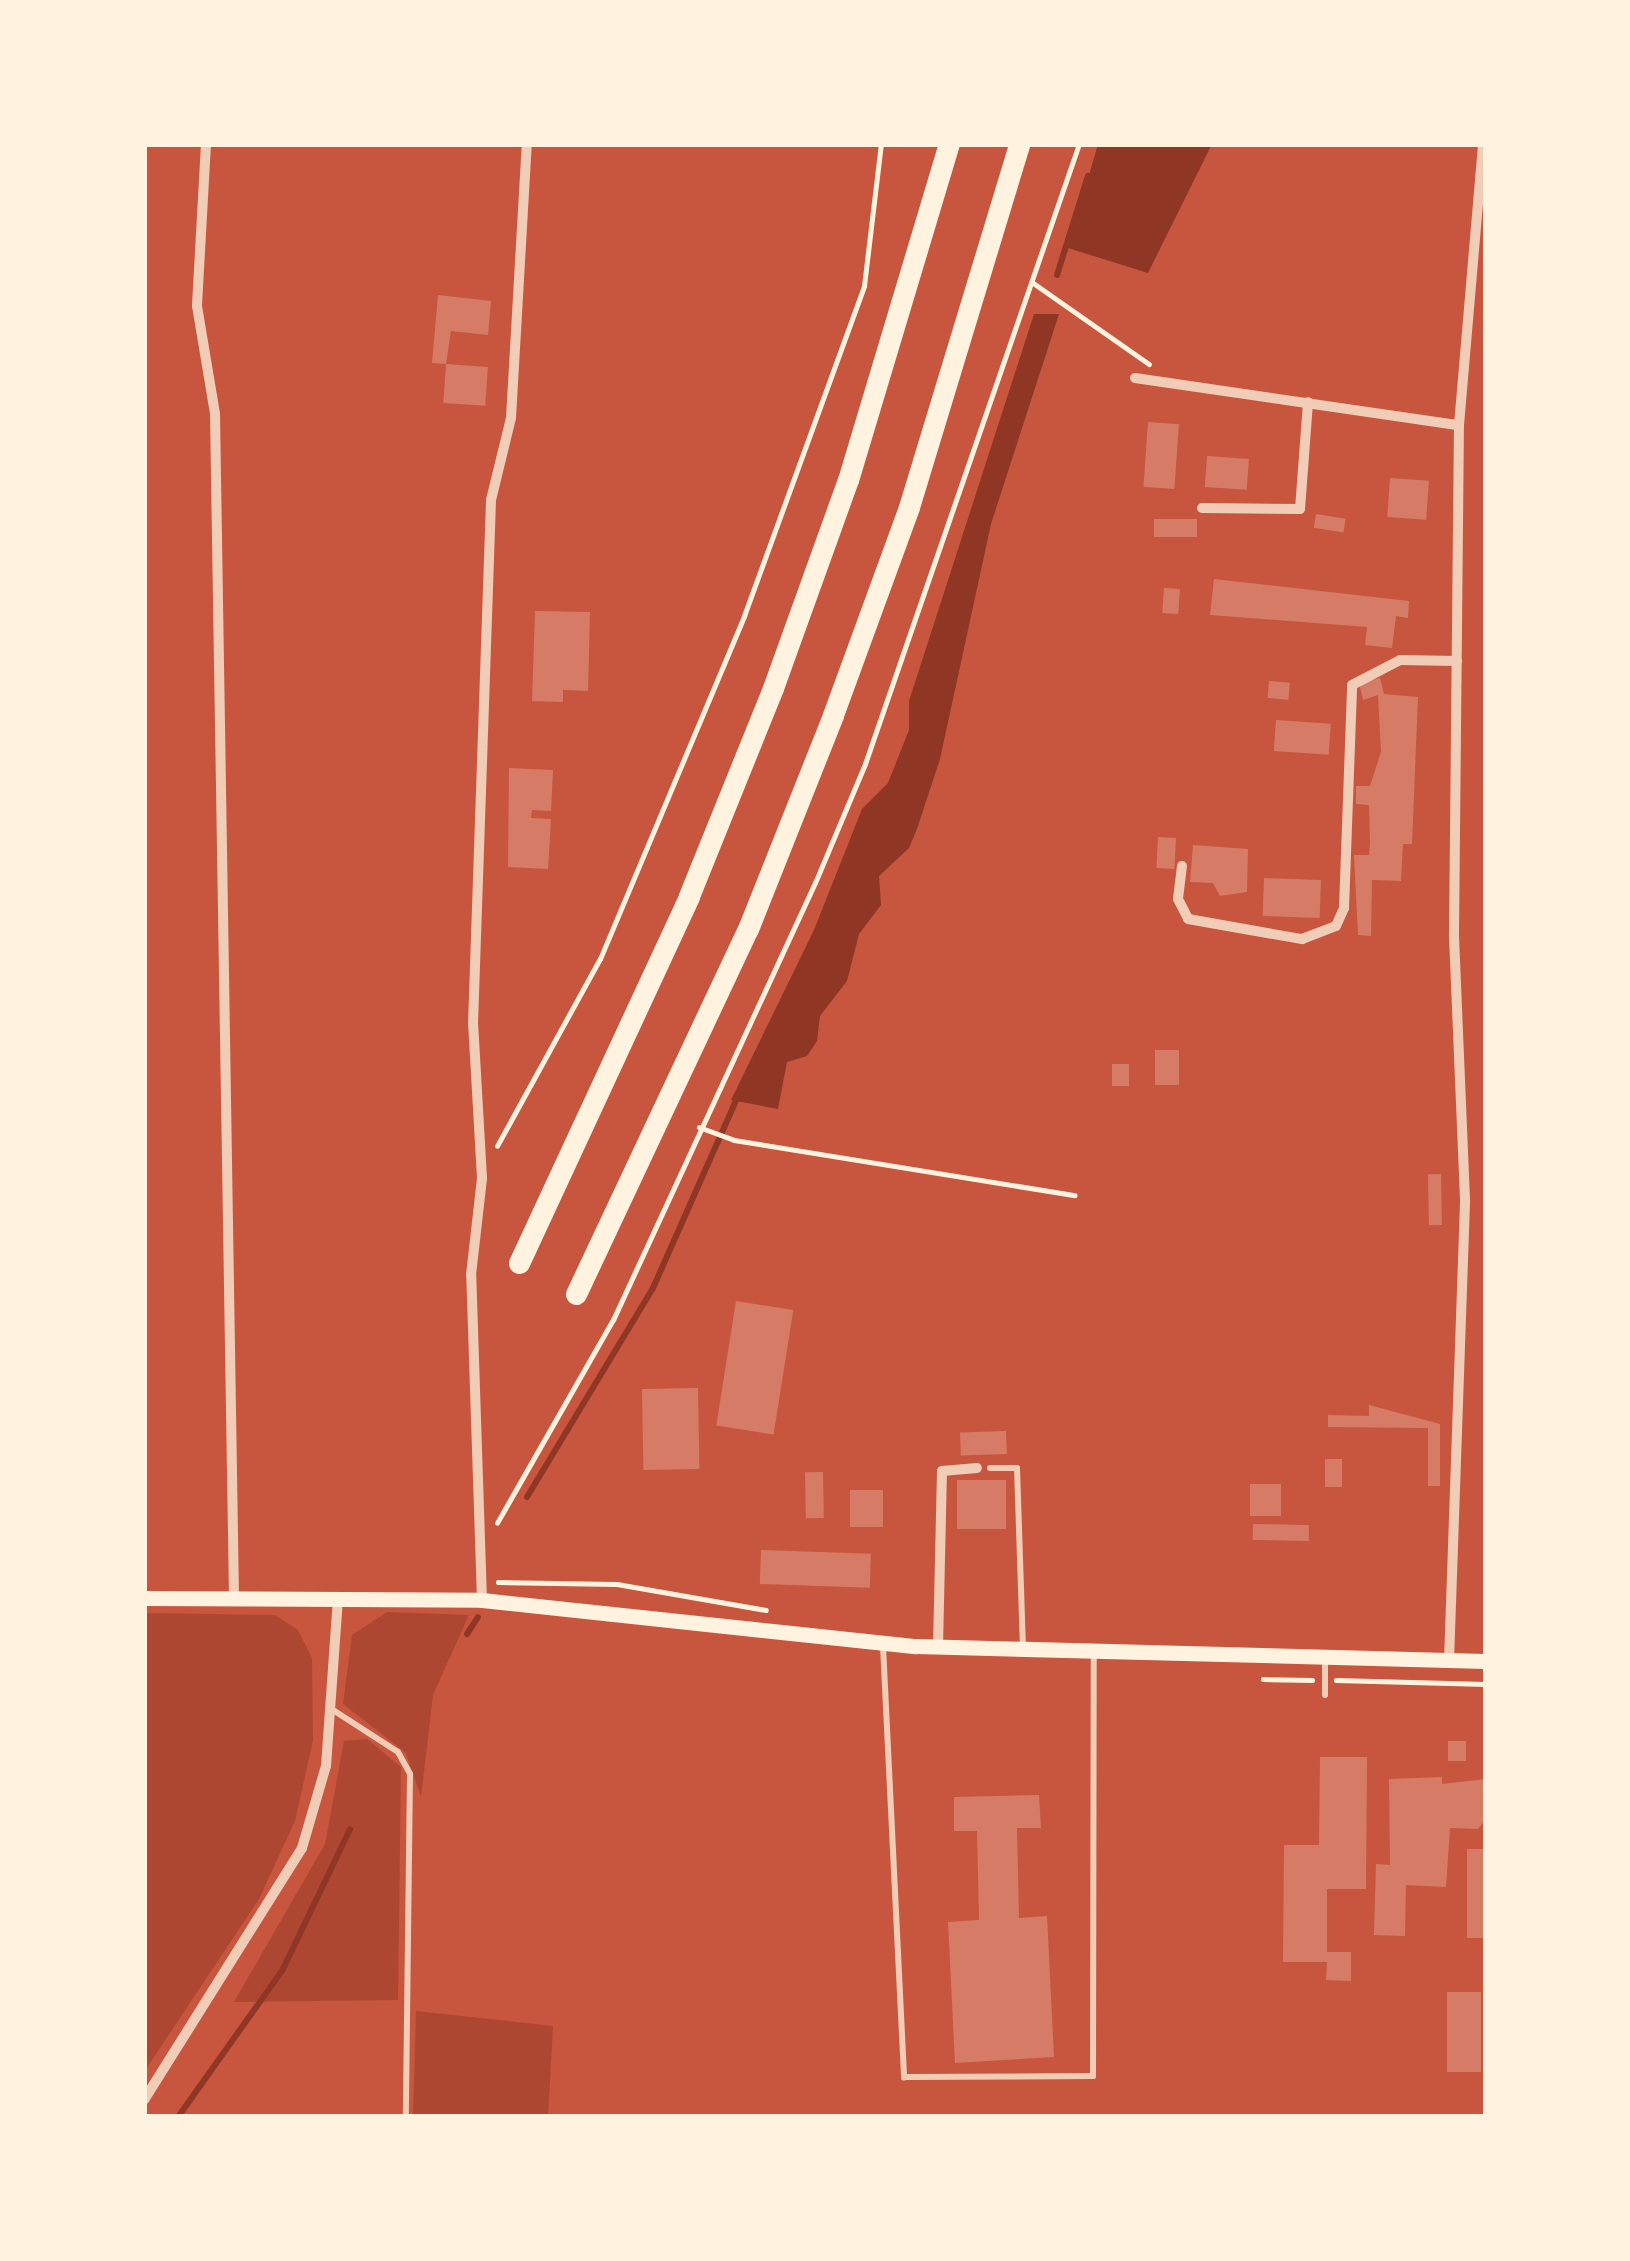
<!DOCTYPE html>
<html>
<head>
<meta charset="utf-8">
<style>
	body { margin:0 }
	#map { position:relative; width:1630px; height:2261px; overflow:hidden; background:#c8553d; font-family:"Titillium Web",sans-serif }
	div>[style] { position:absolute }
	.green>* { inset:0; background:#ae4732 }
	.water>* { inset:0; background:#8f3625 }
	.stream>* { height:6px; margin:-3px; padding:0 3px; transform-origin:3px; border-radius:3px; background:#8f3625 }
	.building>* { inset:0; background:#d67c66; transform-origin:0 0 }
	.path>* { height:4.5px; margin:-2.25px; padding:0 2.25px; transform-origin:2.25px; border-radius:2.25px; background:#fff3e0 }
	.service>* { height:6px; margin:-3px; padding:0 3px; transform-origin:3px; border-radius:3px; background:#f1ccb7 }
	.minor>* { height:10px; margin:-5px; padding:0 5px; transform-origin:5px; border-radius:5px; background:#f1ccb7 }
	.secondary>* { height:15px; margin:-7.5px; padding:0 7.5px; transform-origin:7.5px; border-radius:7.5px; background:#fff3e0 }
	.motorway>* { height:21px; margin:-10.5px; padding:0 10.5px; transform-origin:10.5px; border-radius:10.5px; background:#fff3e0 }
	span { translate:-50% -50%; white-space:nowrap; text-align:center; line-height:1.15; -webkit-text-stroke:10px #fff3e0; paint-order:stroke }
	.frame { position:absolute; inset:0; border:147px solid #fff3e0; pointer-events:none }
</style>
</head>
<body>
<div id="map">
	<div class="green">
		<div style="clip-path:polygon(387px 1612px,469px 1615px,433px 1695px,421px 1797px,406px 1753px,343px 1704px,352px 1635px)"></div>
		<div style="clip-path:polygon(144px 1613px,275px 1615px,298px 1630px,312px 1658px,313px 1740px,295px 1821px,259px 1899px,144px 2072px)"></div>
		<div style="clip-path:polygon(367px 1739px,401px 1767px,398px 2000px,234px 2002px,325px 1844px,344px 1741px)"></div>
		<div style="clip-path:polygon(416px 2011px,553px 2026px,548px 2117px,413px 2117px)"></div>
	</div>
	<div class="water">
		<div style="clip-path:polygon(1098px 144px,1212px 144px,1148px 273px,1068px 248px)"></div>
		<div style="clip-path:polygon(1034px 314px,1059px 314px,991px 524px,940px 759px,917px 829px,909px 848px,879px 876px,881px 905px,859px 934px,847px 981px,820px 1016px,817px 1041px,807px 1056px,787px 1062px,778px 1109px,731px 1100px,814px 930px,862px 809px,888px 783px,909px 730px,909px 701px)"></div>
	</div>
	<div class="stream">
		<div style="left:1057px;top:275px;width:104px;rotate:-72.6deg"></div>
		<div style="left:527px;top:1497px;width:244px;rotate:-58.9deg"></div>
		<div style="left:653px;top:1288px;width:208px;rotate:-66.1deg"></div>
		<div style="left:467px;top:1634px;width:20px;rotate:-57deg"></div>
		<div style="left:178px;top:2117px;width:181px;rotate:-54.6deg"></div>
		<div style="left:283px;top:1969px;width:155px;rotate:-64.4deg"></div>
	</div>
	<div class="building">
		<div style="clip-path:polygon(438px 295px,491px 301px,488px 335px,451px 331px,446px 364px,432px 363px)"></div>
		<div style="left:446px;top:364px;width:42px;height:39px;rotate:4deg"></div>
		<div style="left:1148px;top:422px;width:31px;height:65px;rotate:4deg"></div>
		<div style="left:1207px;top:456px;width:42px;height:31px;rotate:4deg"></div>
		<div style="left:1390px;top:478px;width:39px;height:39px;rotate:4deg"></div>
		<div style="left:1316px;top:514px;width:30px;height:14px;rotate:9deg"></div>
		<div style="left:1154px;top:519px;width:43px;height:18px"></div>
		<div style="clip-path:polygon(1214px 579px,1409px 601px,1408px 618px,1396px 616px,1392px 648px,1365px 645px,1367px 627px,1210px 615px)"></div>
		<div style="left:1164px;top:588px;width:16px;height:25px;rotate:4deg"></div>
		<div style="clip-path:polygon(535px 611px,590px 612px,588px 691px,563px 690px,563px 702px,532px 701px)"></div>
		<div style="clip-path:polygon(1380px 678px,1384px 694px,1418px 697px,1412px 844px,1403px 844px,1401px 881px,1372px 880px,1371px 936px,1358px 935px,1354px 855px,1369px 855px,1370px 843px,1369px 805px,1356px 804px,1356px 786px,1370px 786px,1381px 752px,1378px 695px,1363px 700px,1359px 683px)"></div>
		<div style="left:1269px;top:681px;width:21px;height:17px;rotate:5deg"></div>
		<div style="left:1276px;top:720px;width:55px;height:31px;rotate:4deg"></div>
		<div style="clip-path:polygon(509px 768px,553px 770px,551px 811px,532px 810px,531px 818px,551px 819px,548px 869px,508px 867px)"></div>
		<div style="left:1158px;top:837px;width:18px;height:31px;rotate:3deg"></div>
		<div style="clip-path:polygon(1193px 845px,1248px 849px,1247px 892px,1220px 896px,1213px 883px,1190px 882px)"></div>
		<div style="left:1264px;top:878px;width:57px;height:38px;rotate:2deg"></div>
		<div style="left:1155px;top:1050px;width:24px;height:35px"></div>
		<div style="left:1112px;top:1064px;width:17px;height:22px"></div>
		<div style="left:1441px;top:1174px;width:51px;height:13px;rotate:89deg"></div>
		<div style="left:736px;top:1301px;width:58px;height:126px;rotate:9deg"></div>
		<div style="left:698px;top:1388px;width:81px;height:56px;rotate:89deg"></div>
		<div style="clip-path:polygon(1369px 1405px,1440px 1424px,1440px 1486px,1428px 1486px,1428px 1428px,1328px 1427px,1328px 1415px,1369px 1416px)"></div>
		<div style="left:1006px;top:1431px;width:23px;height:46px;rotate:88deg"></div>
		<div style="left:1325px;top:1459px;width:17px;height:28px"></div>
		<div style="left:823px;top:1472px;width:46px;height:18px;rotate:89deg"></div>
		<div style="left:957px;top:1480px;width:49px;height:49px"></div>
		<div style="left:1250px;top:1484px;width:31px;height:32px"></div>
		<div style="left:850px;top:1490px;width:33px;height:37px"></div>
		<div style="left:1253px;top:1524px;width:56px;height:16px;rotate:1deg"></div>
		<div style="left:761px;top:1550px;width:110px;height:34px;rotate:2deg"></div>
		<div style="left:1448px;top:1741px;width:18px;height:20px"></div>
		<div style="clip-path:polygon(1320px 1757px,1367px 1757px,1366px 1889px,1327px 1889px,1327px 1952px,1351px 1952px,1351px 1981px,1326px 1980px,1327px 1962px,1283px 1962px,1284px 1845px,1319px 1845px)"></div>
		<div style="clip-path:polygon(1442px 1777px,1442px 1784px,1486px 1779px,1486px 1819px,1478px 1829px,1450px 1828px,1446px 1887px,1406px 1885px,1405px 1936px,1374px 1935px,1376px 1864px,1390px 1865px,1389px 1779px)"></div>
		<div style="clip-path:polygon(1039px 1795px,1041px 1828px,1017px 1828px,1019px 1918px,1047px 1916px,1054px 2057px,955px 2063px,948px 1922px,979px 1920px,977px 1831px,954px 1831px,954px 1797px)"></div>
		<div style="left:1467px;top:1849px;width:19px;height:89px"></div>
		<div style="left:1447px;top:1992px;width:34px;height:80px"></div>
	</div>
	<div class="path">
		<div style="left:1032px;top:282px;width:143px;rotate:35deg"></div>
		<div style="left:699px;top:1127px;width:37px;rotate:20deg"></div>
		<div style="left:734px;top:1140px;width:345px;rotate:9.2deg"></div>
		<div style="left:497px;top:1146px;width:213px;rotate:-61.2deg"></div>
		<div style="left:600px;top:959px;width:372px;rotate:-67.2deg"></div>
		<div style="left:744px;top:616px;width:351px;rotate:-70deg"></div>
		<div style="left:864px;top:286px;width:143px;rotate:-83.2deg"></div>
		<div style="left:497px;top:1523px;width:234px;rotate:-60.3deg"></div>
		<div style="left:613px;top:1320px;width:481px;rotate:-65.2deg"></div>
		<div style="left:815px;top:883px;width:129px;rotate:-67.2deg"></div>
		<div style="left:865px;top:764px;width:656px;rotate:-70.96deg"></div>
		<div style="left:498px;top:1582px;width:119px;rotate:1deg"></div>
		<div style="left:617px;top:1584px;width:151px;rotate:9.9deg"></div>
		<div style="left:1263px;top:1679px;width:49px;rotate:1.2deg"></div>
		<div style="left:1336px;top:1680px;width:150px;rotate:1.5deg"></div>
	</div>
	<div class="service">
		<div style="left:990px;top:1468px;width:27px"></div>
		<div style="left:1017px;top:1468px;width:180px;rotate:88.1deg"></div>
		<div style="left:883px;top:1646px;width:432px;rotate:87.2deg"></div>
		<div style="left:904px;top:2077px;width:189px;rotate:-0.3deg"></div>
		<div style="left:1093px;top:2076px;width:422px;rotate:-89.9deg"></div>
		<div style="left:1325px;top:1659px;width:36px;rotate:90deg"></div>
		<div style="left:333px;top:1710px;width:77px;rotate:32.9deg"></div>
		<div style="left:398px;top:1752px;width:25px;rotate:61deg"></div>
		<div style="left:410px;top:1774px;width:343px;rotate:90.7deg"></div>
	</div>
	<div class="minor">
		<div style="left:206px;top:144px;width:162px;rotate:93.2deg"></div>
		<div style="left:197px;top:306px;width:109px;rotate:80.5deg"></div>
		<div style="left:215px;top:414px;width:1185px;rotate:89.08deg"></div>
		<div style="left:1135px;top:378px;width:327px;rotate:8.3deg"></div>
		<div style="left:1202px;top:508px;width:98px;rotate:0.6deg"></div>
		<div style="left:1300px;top:509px;width:107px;rotate:-85.7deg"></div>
		<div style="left:1182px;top:866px;width:33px;rotate:97deg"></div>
		<div style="left:1178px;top:899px;width:22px;rotate:63deg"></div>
		<div style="left:1188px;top:919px;width:116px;rotate:10deg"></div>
		<div style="left:1302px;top:939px;width:36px;rotate:-21deg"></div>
		<div style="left:1336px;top:926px;width:20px;rotate:-66deg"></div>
		<div style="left:1344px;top:908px;width:223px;rotate:-87.9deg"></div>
		<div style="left:1352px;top:685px;width:54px;rotate:-27.5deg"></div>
		<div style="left:1400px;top:660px;width:57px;rotate:1deg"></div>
		<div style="left:482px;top:1600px;width:325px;rotate:-91.9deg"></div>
		<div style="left:471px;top:1275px;width:98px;rotate:-83.5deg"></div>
		<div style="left:482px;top:1178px;width:154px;rotate:-93.3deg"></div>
		<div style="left:473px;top:1024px;width:524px;rotate:-88.03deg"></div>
		<div style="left:491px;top:500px;width:84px;rotate:-76.3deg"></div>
		<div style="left:511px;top:418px;width:274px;rotate:-86.7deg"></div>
		<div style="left:938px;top:1647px;width:176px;rotate:-88.7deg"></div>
		<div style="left:942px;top:1471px;width:35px;rotate:-5deg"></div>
		<div style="left:1449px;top:1661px;width:462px;rotate:-88deg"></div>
		<div style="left:1465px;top:1199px;width:265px;rotate:-92.4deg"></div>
		<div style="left:1454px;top:934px;width:509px;rotate:-89.44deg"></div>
		<div style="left:1459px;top:425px;width:282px;rotate:-85.1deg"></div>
		<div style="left:144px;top:2100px;width:297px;rotate:-57.9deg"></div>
		<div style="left:302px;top:1848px;width:85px;rotate:-73.7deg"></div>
		<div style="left:326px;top:1766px;width:166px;rotate:-85.9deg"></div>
	</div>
	<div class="secondary">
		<div style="left:144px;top:1598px;width:338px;rotate:0.3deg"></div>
		<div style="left:482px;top:1600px;width:436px;rotate:6.1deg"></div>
		<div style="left:916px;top:1646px;width:570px;rotate:1.51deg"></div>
	</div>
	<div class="motorway">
		<div style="left:519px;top:1263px;width:404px;rotate:-65.1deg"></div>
		<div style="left:689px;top:896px;width:224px;rotate:-68deg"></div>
		<div style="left:773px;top:688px;width:221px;rotate:-70.2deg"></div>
		<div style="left:848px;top:480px;width:351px;rotate:-73.3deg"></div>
		<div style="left:576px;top:1294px;width:403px;rotate:-64.8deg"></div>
		<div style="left:748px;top:929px;width:230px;rotate:-68.3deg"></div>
		<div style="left:833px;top:715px;width:221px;rotate:-69.9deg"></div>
		<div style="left:909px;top:507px;width:379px;rotate:-73.1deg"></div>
	</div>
	<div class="frame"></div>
</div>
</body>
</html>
